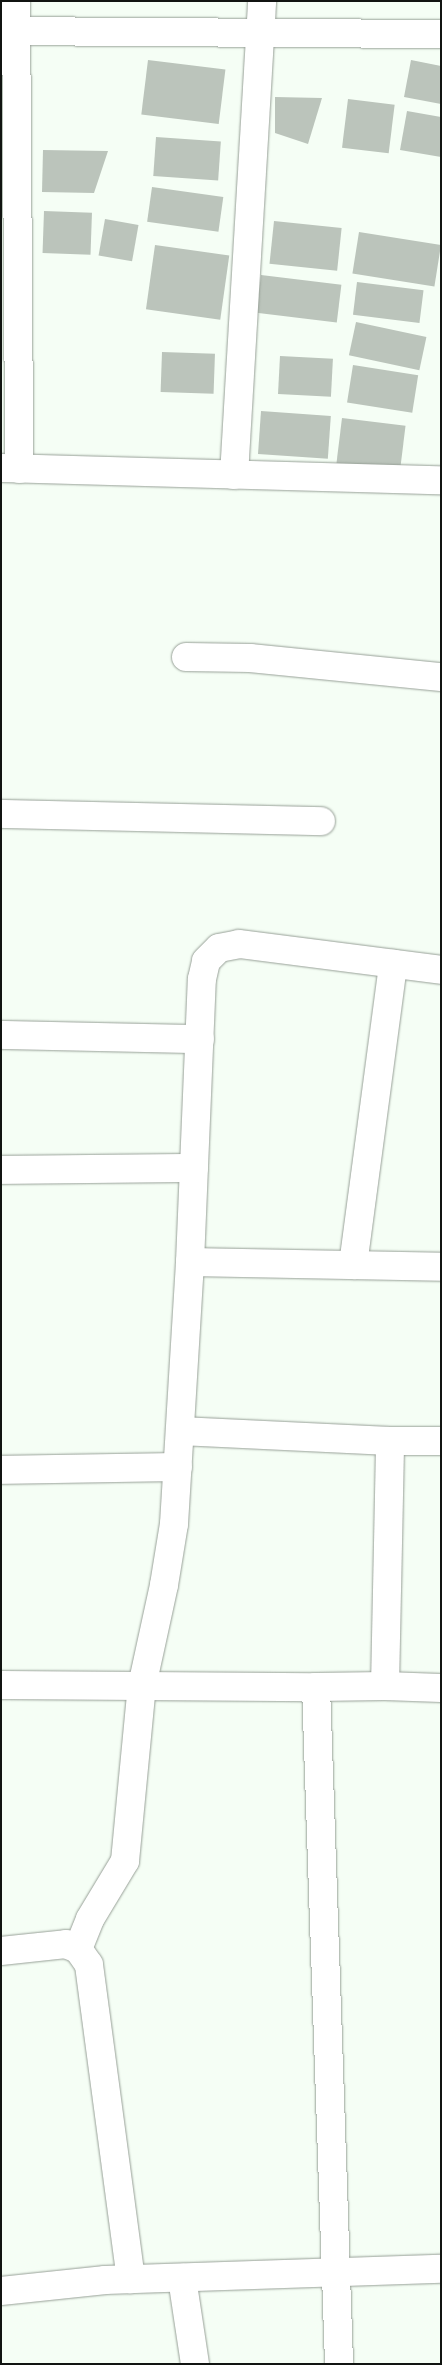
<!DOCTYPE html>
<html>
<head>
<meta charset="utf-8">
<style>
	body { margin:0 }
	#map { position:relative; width:442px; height:2365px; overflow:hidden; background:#f5fef5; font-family:"DejaVu Sans",sans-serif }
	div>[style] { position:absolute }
	.building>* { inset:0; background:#bbc4bb; transform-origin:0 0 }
	.roads { filter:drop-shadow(0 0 1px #97a097) drop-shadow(0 0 1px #97a097) }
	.street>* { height:28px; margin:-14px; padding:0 14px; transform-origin:14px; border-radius:14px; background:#fff }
	.secondary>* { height:28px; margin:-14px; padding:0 14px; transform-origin:14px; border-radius:14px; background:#fff }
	span { translate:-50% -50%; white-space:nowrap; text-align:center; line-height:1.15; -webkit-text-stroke:4px #f5fef5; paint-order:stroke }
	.frame { position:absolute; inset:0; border:2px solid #111411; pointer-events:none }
</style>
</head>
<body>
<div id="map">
	<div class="building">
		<div style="left:148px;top:60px;width:78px;height:55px;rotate:7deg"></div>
		<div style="clip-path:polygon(411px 60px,441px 66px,441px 104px,404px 97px)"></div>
		<div style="clip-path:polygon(275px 97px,322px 98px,308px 144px,275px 133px)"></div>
		<div style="left:348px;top:99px;width:47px;height:49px;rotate:7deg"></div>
		<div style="clip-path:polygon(407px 111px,441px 117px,441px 157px,400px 150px)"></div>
		<div style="left:156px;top:137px;width:65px;height:39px;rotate:4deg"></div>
		<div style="clip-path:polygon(43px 150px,108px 151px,94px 193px,42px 192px)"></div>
		<div style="left:152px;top:187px;width:72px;height:35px;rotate:8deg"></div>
		<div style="left:44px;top:211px;width:48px;height:42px;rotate:2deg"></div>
		<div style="left:105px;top:219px;width:34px;height:37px;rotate:10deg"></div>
		<div style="left:274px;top:221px;width:68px;height:43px;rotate:6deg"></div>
		<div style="left:359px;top:232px;width:83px;height:42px;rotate:9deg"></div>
		<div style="left:155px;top:245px;width:75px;height:65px;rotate:8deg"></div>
		<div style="left:261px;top:275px;width:81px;height:38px;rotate:7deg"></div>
		<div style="left:357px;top:282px;width:67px;height:33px;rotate:7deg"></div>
		<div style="left:356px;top:322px;width:72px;height:34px;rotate:12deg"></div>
		<div style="left:162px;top:352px;width:53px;height:40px;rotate:2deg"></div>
		<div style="left:280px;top:356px;width:53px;height:38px;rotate:3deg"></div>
		<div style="left:353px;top:365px;width:66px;height:38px;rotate:9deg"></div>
		<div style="left:261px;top:411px;width:70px;height:43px;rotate:4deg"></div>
		<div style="left:342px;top:418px;width:64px;height:46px;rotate:7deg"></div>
	</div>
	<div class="roads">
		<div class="street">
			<div style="left:16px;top:1px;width:468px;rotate:89.6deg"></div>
			<div style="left:1px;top:31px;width:440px;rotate:0.4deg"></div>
			<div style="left:1px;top:468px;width:440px;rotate:1.6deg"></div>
			<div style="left:234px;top:475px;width:475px;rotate:-86.6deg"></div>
			<div style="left:186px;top:657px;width:64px;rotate:0.9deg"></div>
			<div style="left:250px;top:658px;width:192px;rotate:5.7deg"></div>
			<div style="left:1px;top:814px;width:320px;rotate:1.3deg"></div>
			<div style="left:1px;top:1035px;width:199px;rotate:1.2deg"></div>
			<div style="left:1px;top:1170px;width:193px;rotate:-0.6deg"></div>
			<div style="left:190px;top:1262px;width:251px;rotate:1.1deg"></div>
			<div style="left:353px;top:1265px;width:304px;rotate:-82.4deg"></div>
			<div style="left:180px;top:1431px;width:210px;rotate:2.7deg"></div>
			<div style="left:390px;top:1441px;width:51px"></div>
			<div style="left:1px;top:1470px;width:177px;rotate:-1deg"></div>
			<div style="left:385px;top:1686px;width:245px;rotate:-88.8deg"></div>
			<div style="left:316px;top:1687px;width:677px;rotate:88.05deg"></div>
			<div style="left:78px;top:1949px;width:32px;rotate:-68deg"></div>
			<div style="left:90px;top:1919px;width:68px;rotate:-58.9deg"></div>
			<div style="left:125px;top:1861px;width:176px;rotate:-84.5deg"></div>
			<div style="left:142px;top:1686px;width:103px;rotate:-77.7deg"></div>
			<div style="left:164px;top:1585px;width:62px;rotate:-80.7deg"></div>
			<div style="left:174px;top:1524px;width:262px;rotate:-86.5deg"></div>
			<div style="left:190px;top:1262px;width:283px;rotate:-87.6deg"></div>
			<div style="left:202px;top:979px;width:18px;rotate:-77deg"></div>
			<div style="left:206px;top:961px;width:18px;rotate:-45deg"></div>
			<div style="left:219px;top:948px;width:20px;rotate:-11deg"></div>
			<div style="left:239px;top:944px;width:204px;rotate:7.3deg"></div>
			<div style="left:1px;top:1951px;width:65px;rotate:-6.1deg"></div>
			<div style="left:66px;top:1944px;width:13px;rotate:23deg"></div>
			<div style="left:78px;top:1949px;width:19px;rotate:55deg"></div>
			<div style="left:89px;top:1965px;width:317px;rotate:82.4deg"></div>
			<div style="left:182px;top:2278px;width:87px;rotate:81.4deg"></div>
			<div style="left:1px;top:2291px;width:105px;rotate:-6deg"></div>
			<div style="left:105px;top:2280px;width:336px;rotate:-1.9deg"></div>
		</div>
		<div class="secondary">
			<div style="left:1px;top:1685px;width:315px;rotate:0.4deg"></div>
			<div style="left:316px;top:1687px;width:69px;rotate:-0.8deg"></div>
			<div style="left:385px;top:1686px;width:56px;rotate:2deg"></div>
		</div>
	</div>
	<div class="frame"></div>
</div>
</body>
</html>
